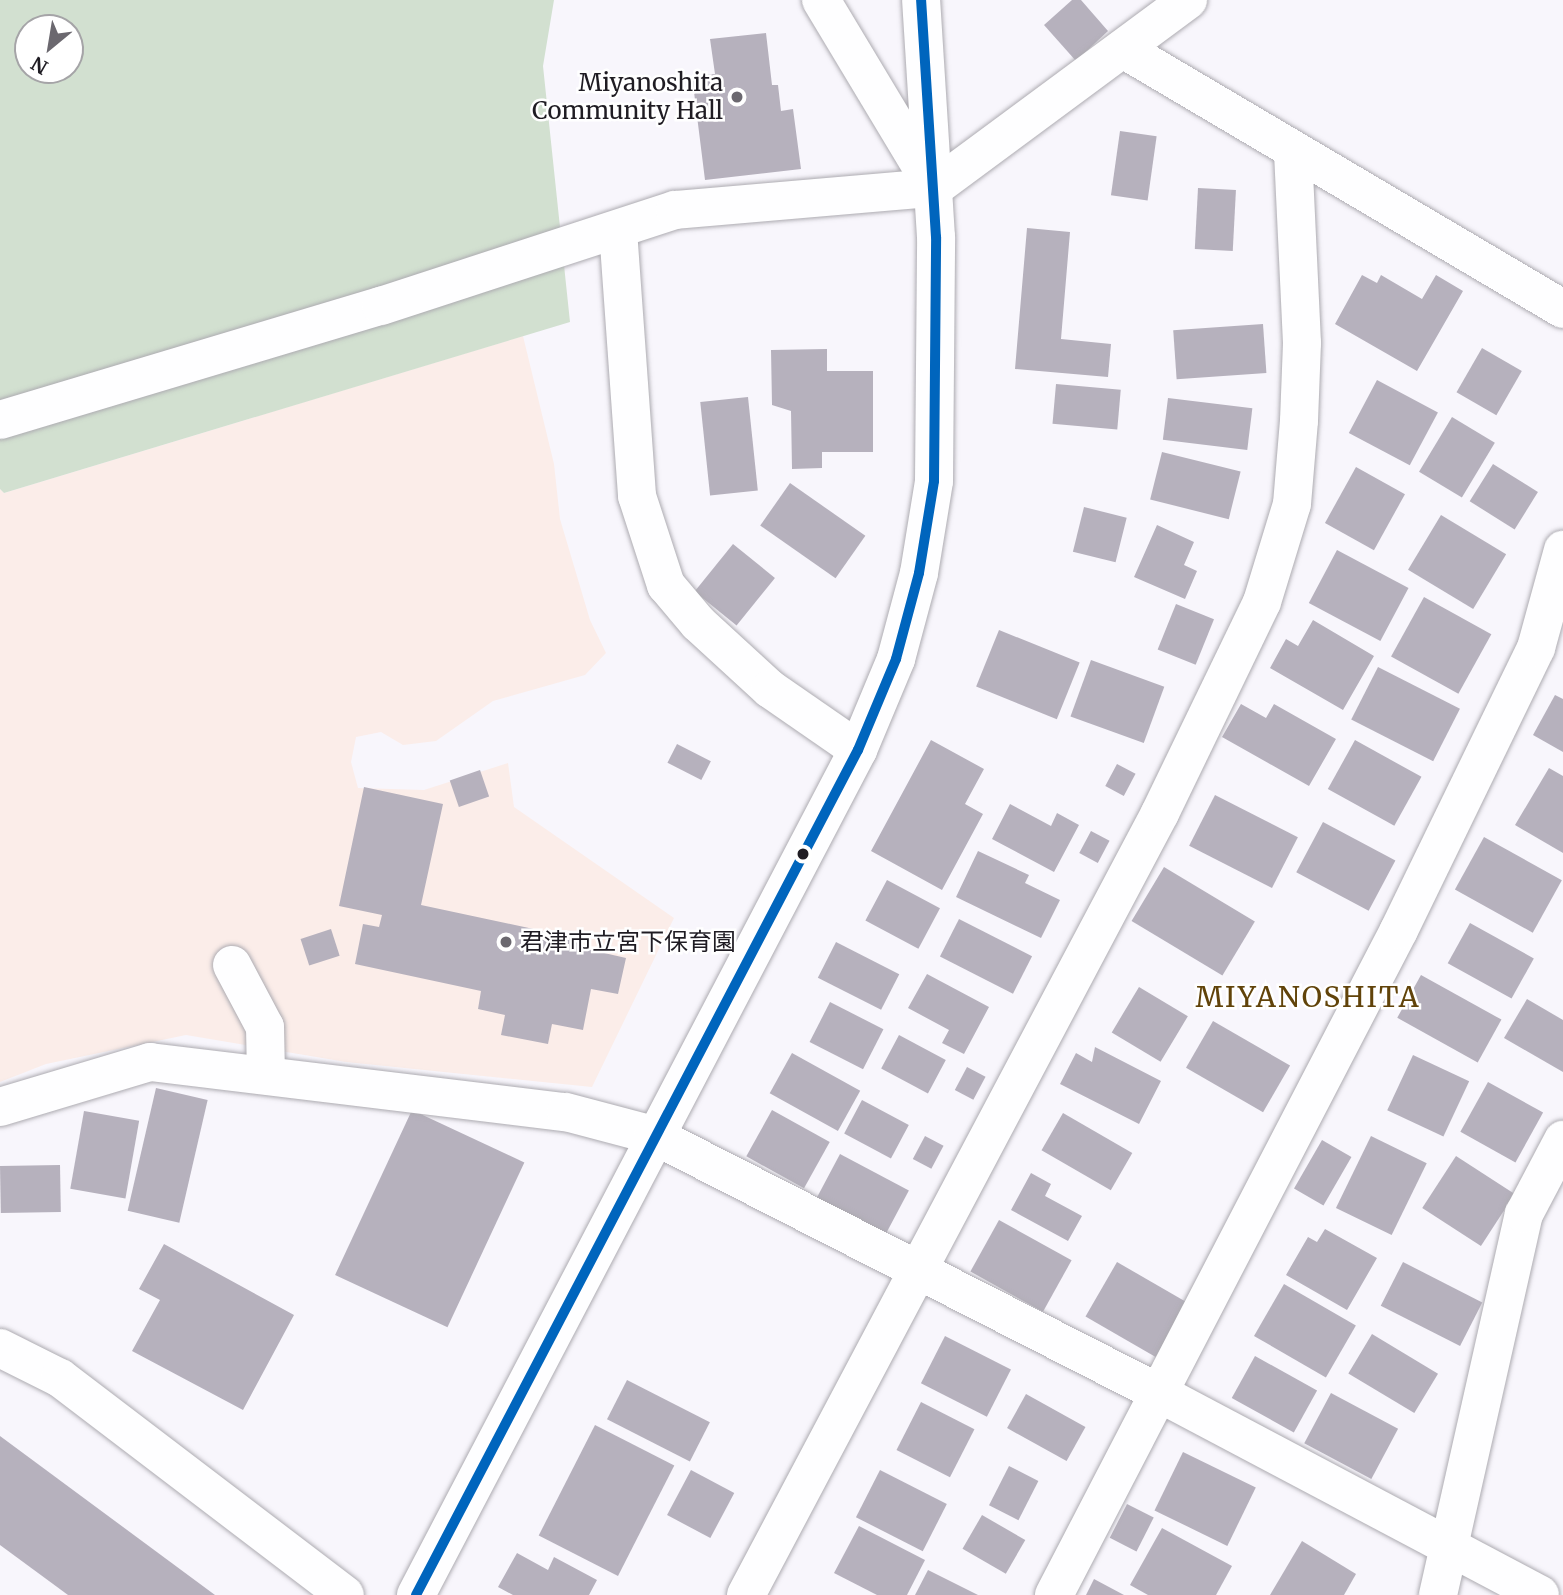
<!DOCTYPE html>
<html>
<head>
<meta charset="utf-8">
<style>
	body { margin:0 }
	#map { position:relative; width:1563px; height:1595px; overflow:hidden; background:#f8f6fc; font-family:Merriweather,"Noto Sans JP",serif }
	div>[style] { position:absolute }
	.education>* { inset:0; background:#fbede9 }
	.green>* { inset:0; background:#d2e0d0 }
	.building>* { inset:0; background:#b6b1bd; transform-origin:0 0 }
	.roads { filter:drop-shadow(0 0 2px #adabb1) drop-shadow(0 0 2px #adabb1) }
	.minor>* { height:38px; margin:-19px; padding:0 19px; transform-origin:19px; border-radius:19px; background:#fefeff }
	.bus-1>* { height:10px; margin:-5px; padding:0 5px; transform-origin:5px; border-radius:5px; background:#0065bd }
	.dots>* { width:19px; height:19px; translate:-50% -50%; box-sizing:border-box; border:4px solid #fff; border-radius:50% }
	span { translate:-50% -50%; white-space:nowrap; text-align:center; line-height:1.15; -webkit-text-stroke:5px #fff; paint-order:stroke }
	.poi-label { font-size:24px; color:#1f1c23 }
	.right { translate:-100% -50%; text-align:right }
	.left { translate:0 -50%; text-align:left }
	.quarter-label { font-size:28px; color:#61430a; letter-spacing:2px }
	.north { position:absolute; left:14px; top:14px; width:70px; height:70px; box-sizing:border-box; background:#fff; border:2px solid #a5a4a7; border-radius:50%; rotate:210deg; font-size:19px; font-weight:700; line-height:28px; text-align:center; color:#1f1c23 }
	.north::after { content:''; display:block; margin:auto; width:24px; height:32px; background:#6b686f; clip-path:polygon(50% 0,100% 100%,50% 72%,0 100%) }
</style>
</head>
<body>
<div id="map">
	<div class="education">
		<div style="clip-path:polygon(523px 336px,554px 464px,560px 519px,590px 620px,606px 653px,585px 675px,493px 701px,436px 741px,403px 745px,381px 732px,356px 737px,351px 762px,358px 788px,424px 790px,508px 763px,514px 807px,674px 918px,592px 1087px,346px 1062px,186px 1035px,46px 1064px,0 1082px,0 489px,4px 493px)"></div>
	</div>
	<div class="green">
		<div style="clip-path:polygon(evenodd,0 0,554px 0,543px 66px,570px 322px,4px 493px,0 489px,0 0,28px 28px,70px 28px,70px 70px,28px 70px,28px 28px)"></div>
	</div>
	<div class="building">
		<div style="clip-path:polygon(1072px 0,1081px 0,1108px 31px,1076px 61px,1044px 25px)"></div>
		<div style="clip-path:polygon(766px 33px,772px 85px,778px 85px,781px 111px,793px 109px,801px 169px,705px 180px,692px 76px,715px 74px,710px 39px)"></div>
		<div style="left:1120px;top:131px;width:37px;height:65px;rotate:8deg"></div>
		<div style="left:1198px;top:188px;width:38px;height:61px;rotate:3deg"></div>
		<div style="clip-path:polygon(1027px 228px,1070px 232px,1061px 339px,1111px 344px,1108px 377px,1015px 369px)"></div>
		<div style="clip-path:polygon(1362px 275px,1377px 283px,1381px 275px,1422px 299px,1436px 275px,1463px 291px,1417px 371px,1335px 324px)"></div>
		<div style="left:1263px;top:324px;width:49px;height:90px;rotate:86deg"></div>
		<div style="left:1482px;top:348px;width:46px;height:51px;rotate:30deg"></div>
		<div style="clip-path:polygon(827px 349px,827px 371px,873px 371px,873px 452px,822px 452px,822px 468px,792px 469px,791px 411px,772px 405px,771px 350px)"></div>
		<div style="left:1377px;top:380px;width:69px;height:60px;rotate:28deg"></div>
		<div style="left:1056px;top:384px;width:65px;height:40px;rotate:5deg"></div>
		<div style="left:748px;top:397px;width:94px;height:48px;rotate:84deg"></div>
		<div style="left:1168px;top:398px;width:85px;height:42px;rotate:7deg"></div>
		<div style="left:1452px;top:417px;width:50px;height:64px;rotate:31deg"></div>
		<div style="left:1162px;top:452px;width:81px;height:49px;rotate:14deg"></div>
		<div style="left:1493px;top:464px;width:53px;height:44px;rotate:32deg"></div>
		<div style="left:1356px;top:467px;width:56px;height:64px;rotate:29deg"></div>
		<div style="left:790px;top:483px;width:92px;height:52px;rotate:35deg"></div>
		<div style="left:1084px;top:507px;width:44px;height:46px;rotate:14deg"></div>
		<div style="left:1441px;top:515px;width:76px;height:64px;rotate:31deg"></div>
		<div style="clip-path:polygon(1157px 525px,1194px 542px,1184px 565px,1197px 571px,1185px 599px,1134px 577px)"></div>
		<div style="left:733px;top:544px;width:54px;height:61px;rotate:39deg"></div>
		<div style="left:1337px;top:550px;width:81px;height:60px;rotate:28deg"></div>
		<div style="left:1424px;top:597px;width:77px;height:68px;rotate:29deg"></div>
		<div style="left:1176px;top:604px;width:41px;height:49px;rotate:22deg"></div>
		<div style="clip-path:polygon(1313px 620px,1374px 656px,1343px 710px,1270px 668px,1286px 639px,1298px 646px)"></div>
		<div style="left:999px;top:630px;width:87px;height:61px;rotate:22deg"></div>
		<div style="left:1091px;top:660px;width:78px;height:60px;rotate:20deg"></div>
		<div style="left:1378px;top:667px;width:92px;height:59px;rotate:27deg"></div>
		<div style="clip-path:polygon(1555px 695px,1563px 699px,1563px 752px,1533px 735px)"></div>
		<div style="clip-path:polygon(1241px 704px,1266px 718px,1274px 704px,1336px 739px,1309px 786px,1222px 737px)"></div>
		<div style="clip-path:polygon(931px 740px,984px 769px,965px 804px,983px 814px,942px 890px,871px 851px)"></div>
		<div style="left:1355px;top:740px;width:76px;height:56px;rotate:29deg"></div>
		<div style="left:677px;top:744px;width:38px;height:21px;rotate:27deg"></div>
		<div style="left:1117px;top:764px;width:21px;height:25px;rotate:28deg"></div>
		<div style="clip-path:polygon(1549px 768px,1563px 776px,1563px 853px,1515px 825px)"></div>
		<div style="left:480px;top:770px;width:28px;height:32px;rotate:71deg"></div>
		<div style="clip-path:polygon(364px 787px,443px 804px,421px 905px,580px 939px,578px 947px,626px 958px,618px 994px,591px 989px,583px 1030px,552px 1024px,548px 1044px,501px 1035px,505px 1015px,478px 1009px,481px 991px,355px 964px,363px 924px,379px 927px,382px 915px,339px 906px)"></div>
		<div style="left:1215px;top:795px;width:93px;height:57px;rotate:27deg"></div>
		<div style="clip-path:polygon(1010px 804px,1051px 826px,1057px 813px,1079px 825px,1054px 872px,992px 839px)"></div>
		<div style="left:1323px;top:822px;width:82px;height:57px;rotate:28deg"></div>
		<div style="left:1091px;top:831px;width:21px;height:25px;rotate:28deg"></div>
		<div style="left:1484px;top:837px;width:89px;height:60px;rotate:29deg"></div>
		<div style="clip-path:polygon(978px 851px,1029px 875px,1025px 883px,1060px 900px,1041px 938px,956px 897px)"></div>
		<div style="left:1164px;top:867px;width:106px;height:63px;rotate:31deg"></div>
		<div style="left:887px;top:880px;width:60px;height:46px;rotate:28deg"></div>
		<div style="left:959px;top:919px;width:82px;height:42px;rotate:27deg"></div>
		<div style="left:1470px;top:923px;width:73px;height:46px;rotate:29deg"></div>
		<div style="left:331px;top:929px;width:28px;height:32px;rotate:72deg"></div>
		<div style="left:836px;top:942px;width:71px;height:40px;rotate:27deg"></div>
		<div style="clip-path:polygon(927px 974px,989px 1007px,964px 1054px,942px 1043px,949px 1030px,908px 1008px)"></div>
		<div style="left:1421px;top:975px;width:92px;height:49px;rotate:29deg"></div>
		<div style="left:1139px;top:987px;width:57px;height:53px;rotate:31deg"></div>
		<div style="clip-path:polygon(1527px 999px,1563px 1020px,1563px 1072px,1504px 1038px)"></div>
		<div style="left:830px;top:1002px;width:60px;height:45px;rotate:27deg"></div>
		<div style="left:1213px;top:1021px;width:89px;height:54px;rotate:30deg"></div>
		<div style="left:899px;top:1035px;width:53px;height:38px;rotate:28deg"></div>
		<div style="clip-path:polygon(1095px 1047px,1161px 1081px,1139px 1124px,1060px 1084px,1076px 1053px,1092px 1062px)"></div>
		<div style="left:792px;top:1053px;width:78px;height:46px;rotate:29deg"></div>
		<div style="left:1413px;top:1055px;width:62px;height:61px;rotate:25deg"></div>
		<div style="left:967px;top:1067px;width:21px;height:26px;rotate:28deg"></div>
		<div style="left:1488px;top:1082px;width:63px;height:57px;rotate:29deg"></div>
		<div style="left:156px;top:1088px;width:53px;height:126px;rotate:13deg"></div>
		<div style="left:862px;top:1100px;width:53px;height:38px;rotate:28deg"></div>
		<div style="left:412px;top:1110px;width:124px;height:182px;rotate:25deg"></div>
		<div style="left:772px;top:1110px;width:66px;height:53px;rotate:29deg"></div>
		<div style="left:84px;top:1111px;width:56px;height:79px;rotate:10deg"></div>
		<div style="left:1063px;top:1113px;width:80px;height:43px;rotate:30deg"></div>
		<div style="left:925px;top:1136px;width:21px;height:26px;rotate:28deg"></div>
		<div style="left:1371px;top:1136px;width:62px;height:80px;rotate:26deg"></div>
		<div style="left:1322px;top:1140px;width:34px;height:56px;rotate:30deg"></div>
		<div style="left:840px;top:1154px;width:78px;height:54px;rotate:28deg"></div>
		<div style="left:1456px;top:1156px;width:70px;height:62px;rotate:33deg"></div>
		<div style="left:60px;top:1165px;width:47px;height:60px;rotate:89deg"></div>
		<div style="clip-path:polygon(1031px 1173px,1051px 1184px,1045px 1196px,1082px 1216px,1068px 1241px,1011px 1210px)"></div>
		<div style="left:999px;top:1220px;width:83px;height:59px;rotate:29deg"></div>
		<div style="clip-path:polygon(1325px 1229px,1377px 1258px,1347px 1310px,1286px 1275px,1308px 1237px,1317px 1242px)"></div>
		<div style="clip-path:polygon(164px 1244px,294px 1315px,243px 1410px,132px 1351px,160px 1300px,139px 1289px)"></div>
		<div style="left:1117px;top:1262px;width:81px;height:63px;rotate:30deg"></div>
		<div style="left:1403px;top:1262px;width:89px;height:49px;rotate:27deg"></div>
		<div style="left:1284px;top:1284px;width:83px;height:60px;rotate:30deg"></div>
		<div style="left:1372px;top:1334px;width:77px;height:46px;rotate:31deg"></div>
		<div style="left:945px;top:1336px;width:74px;height:53px;rotate:27deg"></div>
		<div style="left:1255px;top:1356px;width:71px;height:48px;rotate:29deg"></div>
		<div style="left:627px;top:1380px;width:93px;height:44px;rotate:27deg"></div>
		<div style="left:1331px;top:1393px;width:76px;height:57px;rotate:28deg"></div>
		<div style="left:1026px;top:1394px;width:68px;height:39px;rotate:29deg"></div>
		<div style="left:921px;top:1402px;width:60px;height:54px;rotate:27deg"></div>
		<div style="left:595px;top:1425px;width:89px;height:124px;rotate:27deg"></div>
		<div style="clip-path:polygon(0 1436px,215px 1595px,68px 1595px,0 1545px)"></div>
		<div style="left:1183px;top:1452px;width:81px;height:65px;rotate:26deg"></div>
		<div style="left:1009px;top:1466px;width:33px;height:44px;rotate:27deg"></div>
		<div style="left:691px;top:1470px;width:49px;height:51px;rotate:28deg"></div>
		<div style="left:880px;top:1470px;width:75px;height:53px;rotate:27deg"></div>
		<div style="left:1127px;top:1504px;width:30px;height:38px;rotate:27deg"></div>
		<div style="left:982px;top:1515px;width:50px;height:39px;rotate:30deg"></div>
		<div style="clip-path:polygon(859px 1526px,925px 1560px,907px 1595px,877px 1595px,834px 1573px)"></div>
		<div style="clip-path:polygon(1162px 1528px,1232px 1566px,1216px 1595px,1148px 1595px,1130px 1585px)"></div>
		<div style="clip-path:polygon(1302px 1541px,1356px 1574px,1344px 1595px,1270px 1595px)"></div>
		<div style="clip-path:polygon(517px 1553px,548px 1570px,554px 1557px,597px 1580px,589px 1595px,513px 1595px,498px 1587px)"></div>
		<div style="clip-path:polygon(928px 1570px,978px 1595px,915px 1595px)"></div>
		<div style="clip-path:polygon(1094px 1579px,1124px 1595px,1086px 1595px)"></div>
	</div>
	<div class="roads">
		<div class="minor">
			<div style="left:821px;top:0;width:210px;rotate:59deg"></div>
			<div style="left:1123px;top:49px;width:511px;rotate:30.58deg"></div>
			<div style="left:618px;top:230px;width:267px;rotate:85.9deg"></div>
			<div style="left:637px;top:496px;width:94px;rotate:72deg"></div>
			<div style="left:666px;top:585px;width:50px;rotate:49.9deg"></div>
			<div style="left:698px;top:623px;width:98px;rotate:42.5deg"></div>
			<div style="left:770px;top:689px;width:107px;rotate:34.7deg"></div>
			<div style="left:0;top:420px;width:398px;rotate:-16.7deg"></div>
			<div style="left:381px;top:306px;width:309px;rotate:-18.1deg"></div>
			<div style="left:675px;top:210px;width:260px;rotate:-4.9deg"></div>
			<div style="left:934px;top:188px;width:316px;rotate:-36.5deg"></div>
			<div style="left:232px;top:965px;width:70px;rotate:62deg"></div>
			<div style="left:265px;top:1027px;width:48px;rotate:88.8deg"></div>
			<div style="left:0;top:1107px;width:157px;rotate:-16.7deg"></div>
			<div style="left:150px;top:1062px;width:419px;rotate:6.9deg"></div>
			<div style="left:566px;top:1112px;width:90px;rotate:14.8deg"></div>
			<div style="left:653px;top:1135px;width:568px;rotate:27.02deg"></div>
			<div style="left:1159px;top:1393px;width:431px;rotate:27.9deg"></div>
			<div style="left:0;top:1348px;width:67px;rotate:26.6deg"></div>
			<div style="left:60px;top:1378px;width:358px;rotate:37.3deg"></div>
			<div style="left:416px;top:1595px;width:954px;rotate:-62.39deg"></div>
			<div style="left:858px;top:750px;width:99px;rotate:-67.3deg"></div>
			<div style="left:896px;top:659px;width:89px;rotate:-75deg"></div>
			<div style="left:919px;top:573px;width:93px;rotate:-80.7deg"></div>
			<div style="left:934px;top:481px;width:244px;rotate:-89.5deg"></div>
			<div style="left:936px;top:237px;width:237px;rotate:-93.6deg"></div>
			<div style="left:746px;top:1595px;width:885px;rotate:-62.1deg"></div>
			<div style="left:1160px;top:813px;width:234px;rotate:-64.2deg"></div>
			<div style="left:1262px;top:602px;width:102px;rotate:-73deg"></div>
			<div style="left:1292px;top:504px;width:83px;rotate:-85.2deg"></div>
			<div style="left:1299px;top:421px;width:78px;rotate:-87.8deg"></div>
			<div style="left:1302px;top:343px;width:190px;rotate:-92.7deg"></div>
			<div style="left:1054px;top:1595px;width:749px;rotate:-62.58deg"></div>
			<div style="left:1399px;top:930px;width:314px;rotate:-64.1deg"></div>
			<div style="left:1536px;top:648px;width:102px;rotate:-74.6deg"></div>
			<div style="left:1438px;top:1595px;width:391px;rotate:-77.3deg"></div>
			<div style="left:1524px;top:1214px;width:84px;rotate:-62.2deg"></div>
		</div>
	</div>
	<div class="bus-1">
		<div style="left:416px;top:1595px;width:954px;rotate:-62.39deg"></div>
		<div style="left:858px;top:750px;width:99px;rotate:-67.3deg"></div>
		<div style="left:896px;top:659px;width:89px;rotate:-75deg"></div>
		<div style="left:919px;top:573px;width:93px;rotate:-80.7deg"></div>
		<div style="left:934px;top:481px;width:244px;rotate:-89.5deg"></div>
		<div style="left:936px;top:237px;width:237px;rotate:-93.6deg"></div>
	</div>
	<div class="dots">
		<div style="left:737px;top:97px;background:#6b686f"></div>
		<div style="left:803px;top:854px;background:#1f1c23"></div>
		<div style="left:506px;top:942px;background:#6b686f"></div>
	</div>
	<div class="poi-label">
		<span class="right" style="left:723px;top:97px">Miyanoshita<br>Community Hall</span>
		<span class="left" style="left:520px;top:942px">君津市立宮下保育園</span>
	</div>
	<div class="quarter-label">
		<span style="left:1308px;top:997px">MIYANOSHITA</span>
	</div>
	<div class="north">N</div>
</div>
</body>
</html>
